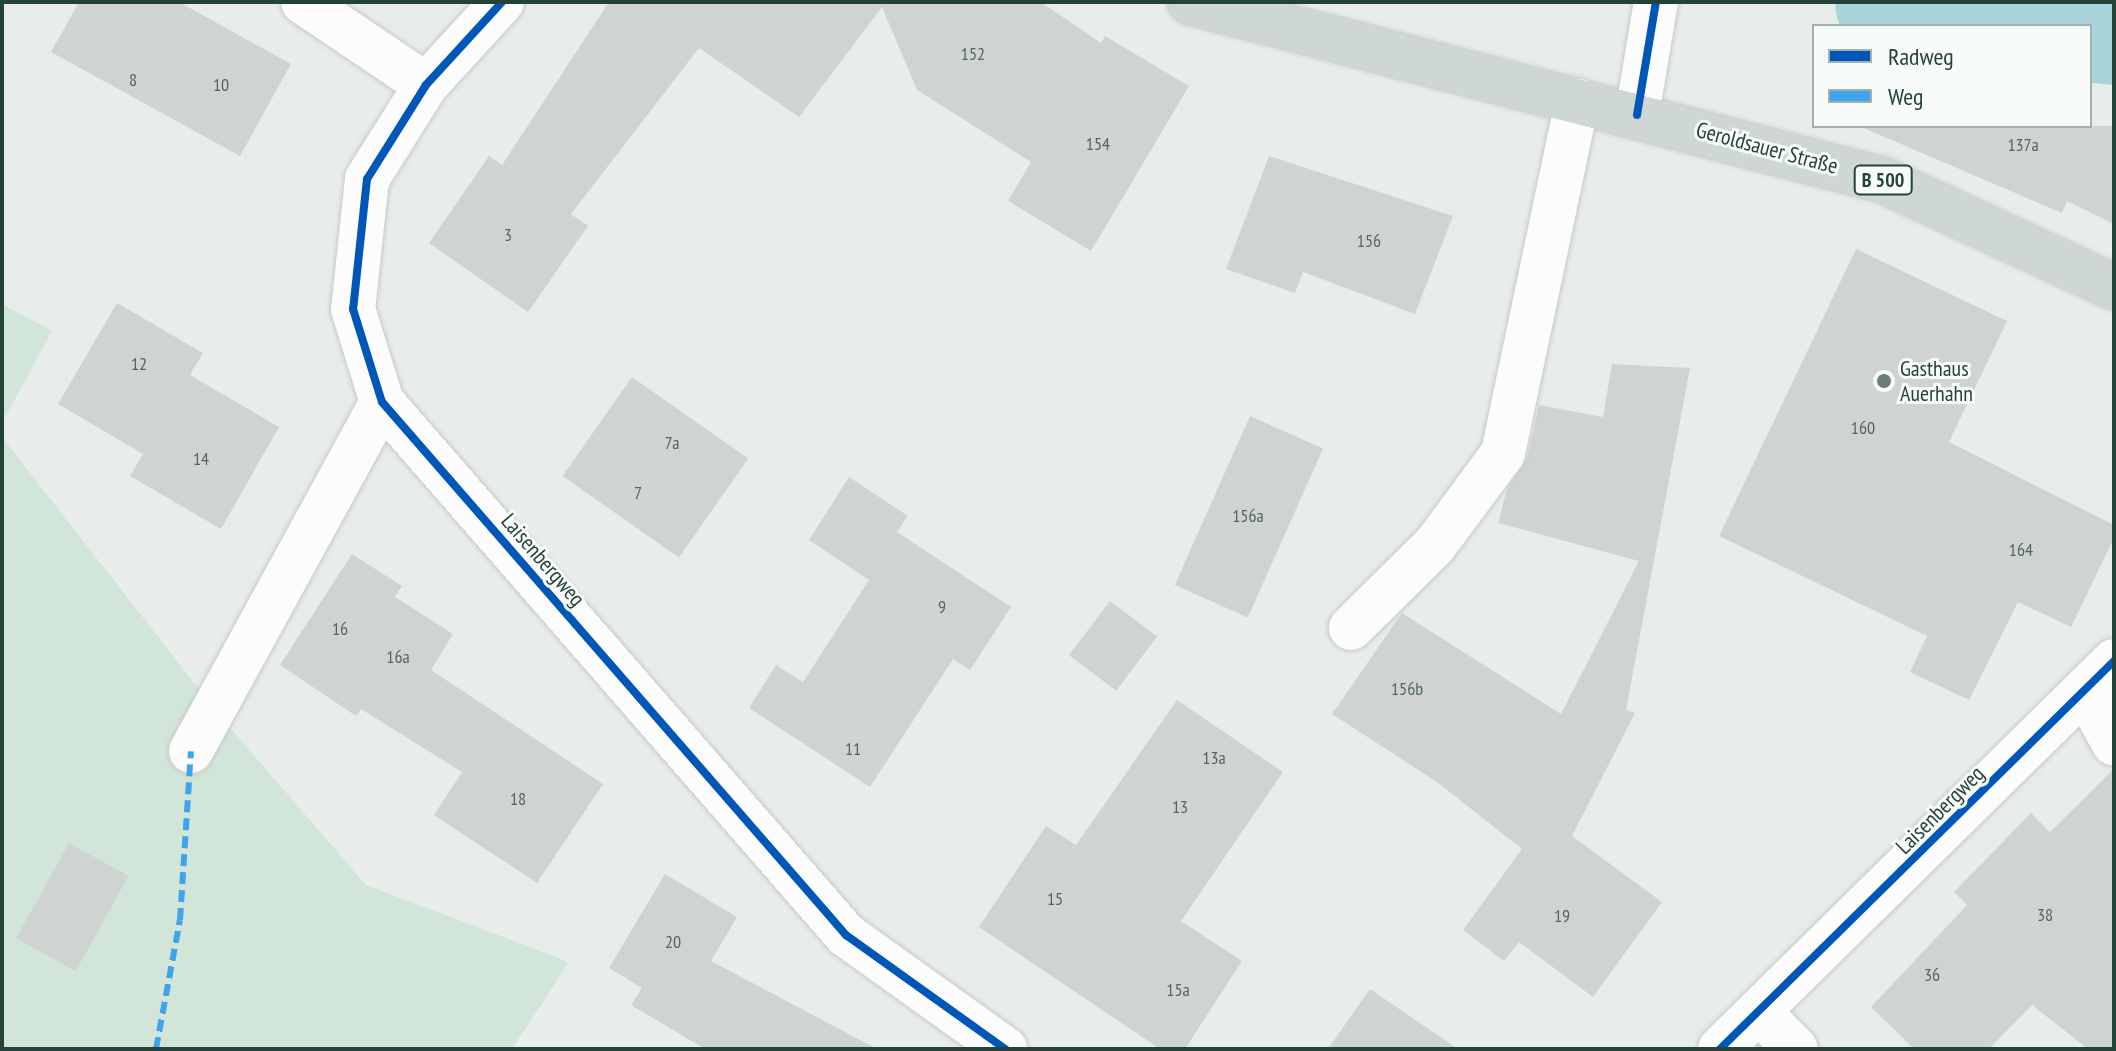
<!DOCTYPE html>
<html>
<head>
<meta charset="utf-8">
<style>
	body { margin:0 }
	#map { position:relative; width:2116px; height:1051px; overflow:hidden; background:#e8edeb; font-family:"PT Sans Narrow",sans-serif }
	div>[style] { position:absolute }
	.green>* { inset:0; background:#d1e6d8 }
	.river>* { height:118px; margin:-59px; padding:0 59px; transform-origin:59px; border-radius:59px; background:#a9d4db }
	.building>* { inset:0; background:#cfd4d2; transform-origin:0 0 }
	.roads { filter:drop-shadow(0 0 2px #c5cac8) drop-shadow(0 0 2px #c5cac8) }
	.minor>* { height:44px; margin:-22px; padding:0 22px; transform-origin:22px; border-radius:22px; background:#fcfcfc }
	.major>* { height:44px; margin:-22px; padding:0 22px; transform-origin:22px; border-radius:22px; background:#cfd7d5 }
	.quiet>* { height:6px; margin-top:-3px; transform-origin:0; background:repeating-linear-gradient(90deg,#3ea4ec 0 12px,transparent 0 18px) }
	.cycleway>* { height:8px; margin:-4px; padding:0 4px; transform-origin:4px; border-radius:4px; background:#0057b8 }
	.dots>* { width:22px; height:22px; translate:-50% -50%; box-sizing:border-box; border:4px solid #f7fbf9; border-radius:50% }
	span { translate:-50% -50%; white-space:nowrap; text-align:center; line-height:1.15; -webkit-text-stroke:6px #f7fbf9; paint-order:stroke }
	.number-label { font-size:18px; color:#506761 }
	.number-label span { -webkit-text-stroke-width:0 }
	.shield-label span { padding:2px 6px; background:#f7fbf9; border:2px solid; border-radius:6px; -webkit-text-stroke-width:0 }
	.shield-label { font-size:20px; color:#24423a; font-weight:700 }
	.street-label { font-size:22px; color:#24423a }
	.poi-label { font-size:22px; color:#24423a }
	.left { translate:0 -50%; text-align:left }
	.frame { position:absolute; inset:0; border:4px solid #24423a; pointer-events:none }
	.legend { position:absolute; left:1812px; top:24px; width:280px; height:104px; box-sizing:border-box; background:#f7fbf9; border:2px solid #a3b1ad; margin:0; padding:10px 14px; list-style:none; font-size:24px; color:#24423a }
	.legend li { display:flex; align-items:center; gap:16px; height:40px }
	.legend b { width:40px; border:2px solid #a3b1ad }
</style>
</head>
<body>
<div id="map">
	<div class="green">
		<div style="clip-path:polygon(2px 304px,52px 331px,2px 423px)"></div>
		<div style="clip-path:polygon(2px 437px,220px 716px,366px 885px,569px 962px,512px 1049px,2px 1049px)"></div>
	</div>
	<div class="river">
		<div style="left:1894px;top:2px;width:221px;rotate:6.2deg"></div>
	</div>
	<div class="building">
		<div style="clip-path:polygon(79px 2px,179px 2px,291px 64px,240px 156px,51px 52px)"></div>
		<div style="clip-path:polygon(609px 2px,1041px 2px,1101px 43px,1105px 36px,1189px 86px,1091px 251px,1008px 201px,1031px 162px,917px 90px,882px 7px,799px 117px,699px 48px,571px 214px,588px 226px,528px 312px,429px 243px,489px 156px,502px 165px)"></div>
		<div style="clip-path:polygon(1859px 126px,2114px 126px,2114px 224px,2067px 201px,2062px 213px)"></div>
		<div style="clip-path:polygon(1269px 156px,1453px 216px,1415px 314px,1303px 272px,1295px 293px,1226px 269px)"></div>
		<div style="clip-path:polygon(1856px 249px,2007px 321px,1949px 442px,2114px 525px,2114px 538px,2071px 627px,2018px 602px,1969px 700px,1910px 672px,1927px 636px,1719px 536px)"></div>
		<div style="clip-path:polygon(117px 303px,203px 353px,190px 375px,279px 427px,221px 529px,130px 476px,143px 454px,58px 404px)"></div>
		<div style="clip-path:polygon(1612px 364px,1690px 368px,1626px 710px,1635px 713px,1572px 836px,1662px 902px,1593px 997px,1519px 942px,1504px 961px,1463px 930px,1522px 849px,1437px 782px,1332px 714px,1402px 613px,1561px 714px,1639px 561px,1498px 523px,1507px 489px,1527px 459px,1539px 405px,1603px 417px)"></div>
		<div style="left:632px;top:377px;width:142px;height:121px;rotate:35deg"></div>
		<div style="left:1250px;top:416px;width:80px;height:185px;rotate:24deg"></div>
		<div style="clip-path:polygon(849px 477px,908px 516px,897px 532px,1011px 607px,970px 670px,953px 659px,870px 787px,749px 708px,776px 665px,803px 682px,869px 580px,809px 540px)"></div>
		<div style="clip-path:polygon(352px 554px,402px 586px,395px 597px,453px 634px,431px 670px,603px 784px,537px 883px,434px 815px,462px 772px,361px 709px,356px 716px,280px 665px)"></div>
		<div style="left:1110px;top:601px;width:59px;height:68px;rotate:37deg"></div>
		<div style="clip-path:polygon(1177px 700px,1283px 772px,1181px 921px,1242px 961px,1185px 1049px,1160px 1049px,979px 927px,1046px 826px,1076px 845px)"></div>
		<div style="clip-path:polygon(2114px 769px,2114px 1049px,2088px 1049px,2032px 1005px,1989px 1049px,1914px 1049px,1871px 1007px,1967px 905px,1954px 892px,2031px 813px,2050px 832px)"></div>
		<div style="left:69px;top:843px;width:68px;height:109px;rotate:29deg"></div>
		<div style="clip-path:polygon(665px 874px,737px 917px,711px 961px,877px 1049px,705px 1049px,631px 1005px,642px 988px,609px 968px)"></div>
		<div style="clip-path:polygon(1370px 989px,1458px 1049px,1328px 1049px)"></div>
	</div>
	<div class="roads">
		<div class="minor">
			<div style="left:303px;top:2px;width:148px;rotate:34deg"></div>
			<div style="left:502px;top:2px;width:113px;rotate:132.5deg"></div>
			<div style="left:426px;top:85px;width:111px;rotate:122.1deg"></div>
			<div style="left:367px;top:179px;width:131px;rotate:96.1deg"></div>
			<div style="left:353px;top:309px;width:97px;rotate:72.7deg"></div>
			<div style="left:382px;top:402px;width:707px;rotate:48.96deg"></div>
			<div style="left:846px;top:935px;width:196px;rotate:35.6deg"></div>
			<div style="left:1637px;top:115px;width:115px;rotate:-80.5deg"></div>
			<div style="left:1351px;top:628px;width:118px;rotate:-44.7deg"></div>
			<div style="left:1435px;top:545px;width:114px;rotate:-53.5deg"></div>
			<div style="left:1503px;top:453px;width:360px;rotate:-78.1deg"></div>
			<div style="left:2085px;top:691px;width:60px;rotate:61.3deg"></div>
			<div style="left:191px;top:751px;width:398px;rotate:-61.3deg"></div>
			<div style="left:1761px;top:1014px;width:49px;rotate:45deg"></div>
			<div style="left:1720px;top:1049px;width:553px;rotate:-44.56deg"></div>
		</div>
		<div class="major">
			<div style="left:1190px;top:2px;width:715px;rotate:14.41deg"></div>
			<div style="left:1883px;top:180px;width:255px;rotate:24.9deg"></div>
		</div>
	</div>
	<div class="quiet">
		<div style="left:156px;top:1049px;width:131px;rotate:-79.5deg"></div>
		<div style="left:180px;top:920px;width:169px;rotate:-86.3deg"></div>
	</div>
	<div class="cycleway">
		<div style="left:502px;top:2px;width:113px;rotate:132.5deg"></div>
		<div style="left:426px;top:85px;width:111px;rotate:122.1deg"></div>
		<div style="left:367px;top:179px;width:131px;rotate:96.1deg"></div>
		<div style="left:353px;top:309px;width:97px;rotate:72.7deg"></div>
		<div style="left:382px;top:402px;width:707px;rotate:48.96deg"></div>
		<div style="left:846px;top:935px;width:196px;rotate:35.6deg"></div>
		<div style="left:1637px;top:115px;width:115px;rotate:-80.5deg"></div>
		<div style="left:1720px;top:1049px;width:553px;rotate:-44.56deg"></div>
	</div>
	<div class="dots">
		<div style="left:1884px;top:381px;background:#697e78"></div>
	</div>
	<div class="number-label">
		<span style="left:973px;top:54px">152</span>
		<span style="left:133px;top:80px">8</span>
		<span style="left:221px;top:85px">10</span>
		<span style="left:1098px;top:144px">154</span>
		<span style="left:2023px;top:145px">137a</span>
		<span style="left:508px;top:235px">3</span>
		<span style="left:1369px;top:241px">156</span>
		<span style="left:139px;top:364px">12</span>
		<span style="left:1863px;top:428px">160</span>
		<span style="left:672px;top:443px">7a</span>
		<span style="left:201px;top:459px">14</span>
		<span style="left:638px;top:493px">7</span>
		<span style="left:1248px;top:516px">156a</span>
		<span style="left:2021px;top:550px">164</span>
		<span style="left:942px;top:607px">9</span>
		<span style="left:340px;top:629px">16</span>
		<span style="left:398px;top:657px">16a</span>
		<span style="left:1407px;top:689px">156b</span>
		<span style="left:853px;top:749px">11</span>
		<span style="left:1214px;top:758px">13a</span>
		<span style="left:518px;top:799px">18</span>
		<span style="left:1180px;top:807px">13</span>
		<span style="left:1055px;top:899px">15</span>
		<span style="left:2045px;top:915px">38</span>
		<span style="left:1562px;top:916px">19</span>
		<span style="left:673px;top:942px">20</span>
		<span style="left:1932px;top:975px">36</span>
		<span style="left:1178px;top:990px">15a</span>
	</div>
	<div class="shield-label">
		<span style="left:1883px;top:180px">B 500</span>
	</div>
	<div class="street-label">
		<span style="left:1767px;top:148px;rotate:15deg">Geroldsauer Straße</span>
		<span style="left:543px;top:560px;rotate:49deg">Laisenbergweg</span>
		<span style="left:1940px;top:810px;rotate:-45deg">Laisenbergweg</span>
	</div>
	<div class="poi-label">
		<span class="left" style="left:1900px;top:381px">Gasthaus<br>Auerhahn</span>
	</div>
	<div class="frame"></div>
	<ul class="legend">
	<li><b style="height:10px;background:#0057b8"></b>Radweg</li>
	<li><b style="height:10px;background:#3ea4ec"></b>Weg</li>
	</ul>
</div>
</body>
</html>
